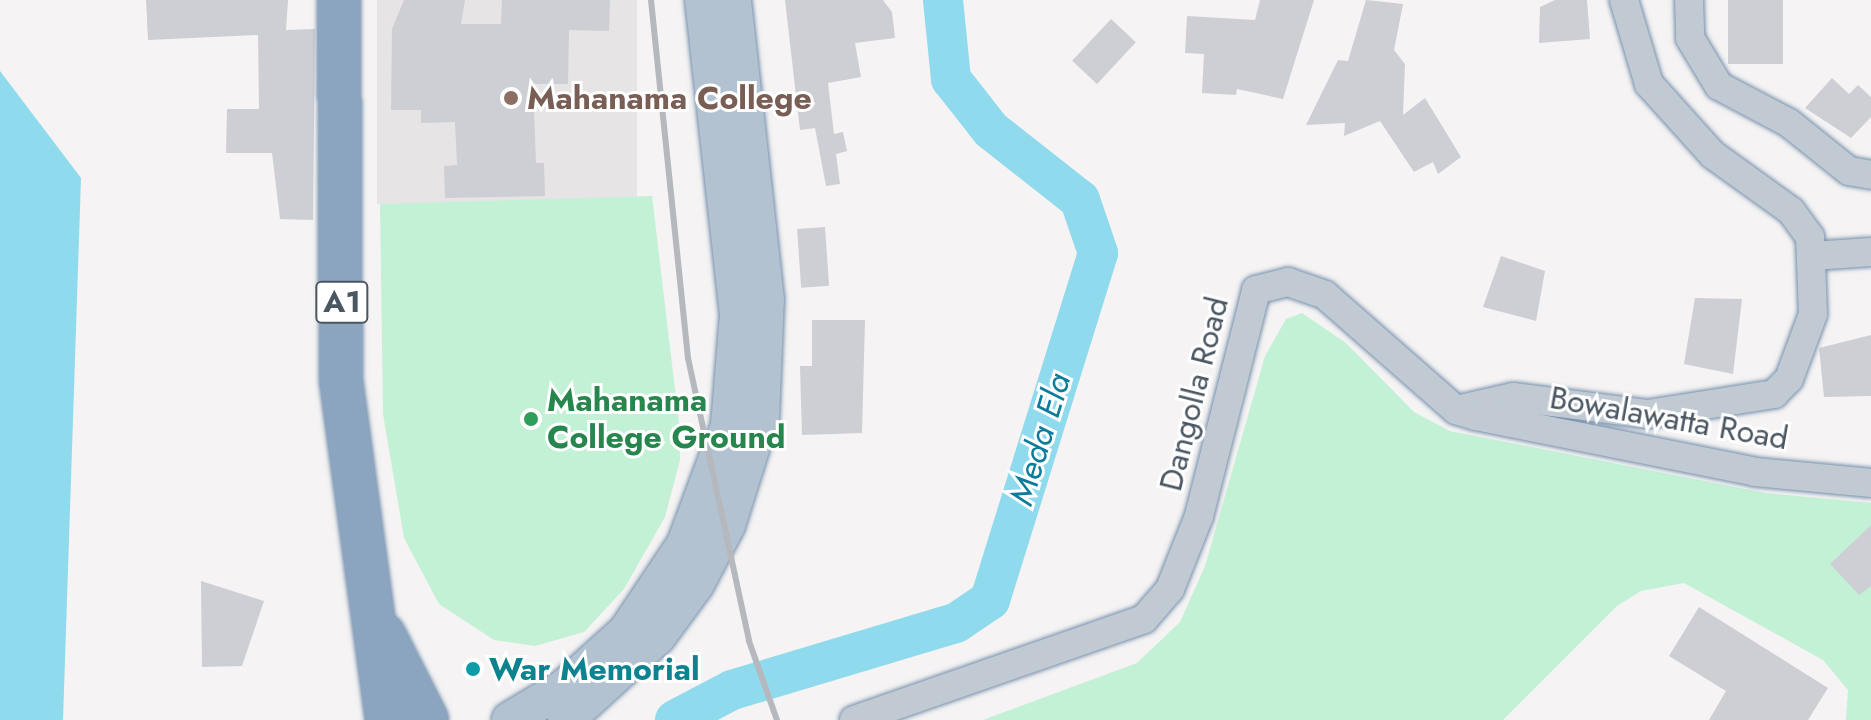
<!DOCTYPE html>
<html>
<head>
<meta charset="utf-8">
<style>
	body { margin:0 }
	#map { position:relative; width:1871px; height:720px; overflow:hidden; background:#f5f3f3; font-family:Jost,sans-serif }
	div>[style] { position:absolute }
	.education>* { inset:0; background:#e6e4e5; transform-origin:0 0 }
	.green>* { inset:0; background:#c3f1d5 }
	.water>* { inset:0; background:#90daee }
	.river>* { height:40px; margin:-20px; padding:0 20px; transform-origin:20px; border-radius:20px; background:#90daee }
	.building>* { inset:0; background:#cdcfd5; transform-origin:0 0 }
	.roads { filter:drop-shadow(0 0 2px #7690ad) drop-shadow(0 0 2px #7690ad) }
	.minor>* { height:28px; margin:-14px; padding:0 14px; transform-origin:14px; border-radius:14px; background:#c1cad2 }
	.major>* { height:36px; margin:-18px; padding:0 18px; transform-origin:18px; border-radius:18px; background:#b3c2d1 }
	.highway>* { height:42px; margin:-21px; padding:0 21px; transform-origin:21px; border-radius:21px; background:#8ba5c1 }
	.rail>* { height:6px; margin:-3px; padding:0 3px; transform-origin:3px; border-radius:3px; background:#b5b8bd }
	.dots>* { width:22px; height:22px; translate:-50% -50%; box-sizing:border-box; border:4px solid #fff; border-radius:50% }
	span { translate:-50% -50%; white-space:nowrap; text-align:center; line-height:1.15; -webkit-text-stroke:6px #fff; paint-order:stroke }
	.shield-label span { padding:2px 6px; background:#fff; border:2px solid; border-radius:6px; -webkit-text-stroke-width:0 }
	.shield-label { font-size:30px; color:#4a5661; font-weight:700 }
	.education-label { font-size:32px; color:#785e54; font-weight:700 }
	.left { translate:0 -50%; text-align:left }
	.street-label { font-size:32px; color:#4a5661 }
	.leisure-label { font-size:32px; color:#27864d; font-weight:700 }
	.culture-label { font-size:32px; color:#0d838f; font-weight:700 }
	.water-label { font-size:34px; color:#0c7c9b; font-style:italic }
</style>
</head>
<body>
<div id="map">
	<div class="education">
		<div style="left:377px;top:0;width:260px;height:204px"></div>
	</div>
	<div class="green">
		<div style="clip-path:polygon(652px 196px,679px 423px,680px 460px,665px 517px,624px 589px,584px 632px,535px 646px,494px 640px,439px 604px,404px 538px,383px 414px,380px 204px)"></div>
		<div style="clip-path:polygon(1302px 313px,1346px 343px,1414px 412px,1450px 431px,1765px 493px,1871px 503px,1871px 720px,1846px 720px,1848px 690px,1823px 660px,1684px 583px,1641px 591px,1617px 606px,1503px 720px,983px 720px,1137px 663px,1180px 622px,1205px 566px,1265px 356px,1286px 319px)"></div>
	</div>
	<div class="water">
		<div style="clip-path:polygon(0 71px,81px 178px,63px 720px,0 720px)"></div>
	</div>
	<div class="river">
		<div style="left:675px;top:720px;width:64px;rotate:-27.8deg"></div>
		<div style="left:732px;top:690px;width:234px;rotate:-16.7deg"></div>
		<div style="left:956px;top:623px;width:41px;rotate:-34.1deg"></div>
		<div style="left:990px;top:600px;width:363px;rotate:-72.7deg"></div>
		<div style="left:1098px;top:253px;width:56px;rotate:-108.8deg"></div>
		<div style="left:1080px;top:200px;width:113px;rotate:-141.8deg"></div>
		<div style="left:991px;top:130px;width:65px;rotate:-128.1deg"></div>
		<div style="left:951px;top:79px;width:79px;rotate:-95.8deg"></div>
	</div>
	<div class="building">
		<div style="clip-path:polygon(146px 0,288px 0,286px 30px,315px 29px,313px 220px,280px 219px,272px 153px,226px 153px,227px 109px,259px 109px,258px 35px,148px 40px)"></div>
		<div style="clip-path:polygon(404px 0,465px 0,461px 24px,501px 24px,502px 0,610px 0,609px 31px,569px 30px,568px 84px,533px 84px,536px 163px,544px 163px,545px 196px,445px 198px,444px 166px,457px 165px,455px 122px,421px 123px,421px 110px,391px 110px,392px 29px)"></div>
		<div style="clip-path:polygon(785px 0,883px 0,892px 12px,895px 38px,855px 43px,861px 77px,828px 83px,834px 134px,843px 132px,847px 151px,836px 154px,840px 184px,826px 186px,815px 128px,800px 130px)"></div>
		<div style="clip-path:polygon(1260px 0,1314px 0,1283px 99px,1237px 89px,1236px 95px,1202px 93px,1204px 54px,1185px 53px,1187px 16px,1255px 20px)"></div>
		<div style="clip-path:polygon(1366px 0,1403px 4px,1394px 50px,1405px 64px,1403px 115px,1425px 98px,1461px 157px,1438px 174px,1433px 162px,1414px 172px,1380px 121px,1344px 136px,1345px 123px,1306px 125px,1338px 60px,1348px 61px)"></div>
		<div style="clip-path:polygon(1555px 0,1587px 0,1590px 39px,1539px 43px,1540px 7px)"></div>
		<div style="left:1728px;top:0;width:55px;height:64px"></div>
		<div style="left:1111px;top:19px;width:34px;height:57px;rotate:43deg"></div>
		<div style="clip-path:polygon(1832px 78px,1849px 94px,1858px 85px,1871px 97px,1871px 117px,1851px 138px,1805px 108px)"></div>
		<div style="left:825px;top:227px;width:59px;height:28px;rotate:86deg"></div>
		<div style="clip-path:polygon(1501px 256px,1545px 271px,1536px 321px,1483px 307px)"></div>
		<div style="clip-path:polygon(1695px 298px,1742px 299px,1733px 374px,1684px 364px)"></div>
		<div style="clip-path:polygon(812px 320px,865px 320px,862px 433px,802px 435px,800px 366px,812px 366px)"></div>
		<div style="clip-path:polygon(1871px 335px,1871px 396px,1824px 397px,1819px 348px)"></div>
		<div style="clip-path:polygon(1871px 525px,1871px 586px,1859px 595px,1830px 564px)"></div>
		<div style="clip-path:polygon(201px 581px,264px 601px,242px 666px,202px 667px)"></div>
		<div style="clip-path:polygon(1699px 607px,1828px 688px,1808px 720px,1709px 720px,1726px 691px,1669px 656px)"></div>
	</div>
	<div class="roads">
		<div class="minor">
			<div style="left:1689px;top:0;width:38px;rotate:88deg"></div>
			<div style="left:1690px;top:38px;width:56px;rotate:58.9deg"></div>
			<div style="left:1719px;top:86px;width:79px;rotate:27.9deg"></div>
			<div style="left:1789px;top:123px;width:77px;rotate:38.7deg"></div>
			<div style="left:1849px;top:171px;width:22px;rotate:10deg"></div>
			<div style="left:1812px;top:256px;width:59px;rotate:-3.9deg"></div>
			<div style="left:1461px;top:409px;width:53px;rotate:-13deg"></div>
			<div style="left:1513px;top:397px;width:136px;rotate:7.2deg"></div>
			<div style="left:1648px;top:414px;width:128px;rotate:-9deg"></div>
			<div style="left:1774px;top:394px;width:21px;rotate:-45deg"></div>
			<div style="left:1789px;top:379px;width:69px;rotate:-69.7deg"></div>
			<div style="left:1813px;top:314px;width:77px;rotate:-92.2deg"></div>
			<div style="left:1810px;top:237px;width:32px;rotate:-126deg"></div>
			<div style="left:1791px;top:211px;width:96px;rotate:-144.3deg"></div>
			<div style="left:1713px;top:155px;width:96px;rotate:-132deg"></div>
			<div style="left:1649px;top:84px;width:88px;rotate:-106.6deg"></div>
			<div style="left:854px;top:720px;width:307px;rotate:-19.2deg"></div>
			<div style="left:1144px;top:619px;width:40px;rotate:-49deg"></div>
			<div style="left:1170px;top:589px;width:79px;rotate:-68.3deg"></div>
			<div style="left:1199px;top:516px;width:233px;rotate:-75.8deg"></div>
			<div style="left:1256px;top:290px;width:33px;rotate:-14deg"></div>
			<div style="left:1288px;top:282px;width:39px;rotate:19deg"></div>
			<div style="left:1325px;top:295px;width:174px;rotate:41.3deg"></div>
			<div style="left:1456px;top:410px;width:21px;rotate:17deg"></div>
			<div style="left:1476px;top:416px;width:285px;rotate:11.3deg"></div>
			<div style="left:1755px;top:472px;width:117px;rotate:5.4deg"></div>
		</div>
		<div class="major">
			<div style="left:510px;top:720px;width:63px;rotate:-30.7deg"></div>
			<div style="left:564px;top:688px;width:85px;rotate:-42.1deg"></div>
			<div style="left:627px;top:631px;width:105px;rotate:-56.3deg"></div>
			<div style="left:685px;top:544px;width:126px;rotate:-69.6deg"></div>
			<div style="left:729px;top:426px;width:111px;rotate:-85.4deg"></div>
			<div style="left:738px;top:315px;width:317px;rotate:-96.3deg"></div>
			<div style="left:566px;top:720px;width:123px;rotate:-42.4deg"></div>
			<div style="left:657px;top:637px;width:66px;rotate:-53.7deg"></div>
			<div style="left:696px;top:584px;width:67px;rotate:-62.3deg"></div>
			<div style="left:727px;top:525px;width:113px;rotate:-72.5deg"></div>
			<div style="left:761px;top:417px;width:117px;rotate:-87.6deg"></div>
			<div style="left:766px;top:300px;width:302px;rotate:-96.3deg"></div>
		</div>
		<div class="highway">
			<div style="left:339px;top:0;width:380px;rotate:89.7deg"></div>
			<div style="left:341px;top:380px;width:343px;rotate:82.3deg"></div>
			<div style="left:384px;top:635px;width:95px;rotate:63.2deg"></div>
		</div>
	</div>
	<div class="rail">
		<div style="left:651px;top:0;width:360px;rotate:84.1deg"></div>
		<div style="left:688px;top:358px;width:289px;rotate:77.8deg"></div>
		<div style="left:749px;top:641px;width:84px;rotate:70.5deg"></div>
	</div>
	<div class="dots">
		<div style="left:511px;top:98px;background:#8d6e63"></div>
		<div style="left:531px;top:419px;background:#2e9e5b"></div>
		<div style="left:473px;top:669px;background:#0f9aa8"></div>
	</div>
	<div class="shield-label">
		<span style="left:342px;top:302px">A1</span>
	</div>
	<div class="education-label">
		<span class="left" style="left:527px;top:98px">Mahanama College</span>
	</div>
	<div class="street-label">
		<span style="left:1194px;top:394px;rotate:-76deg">Dangolla Road</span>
		<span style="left:1669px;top:418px;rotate:10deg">Bowalawatta Road</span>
	</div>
	<div class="leisure-label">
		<span class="left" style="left:547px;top:419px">Mahanama<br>College Ground</span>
	</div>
	<div class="culture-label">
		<span class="left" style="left:489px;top:669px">War Memorial</span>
	</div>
	<div class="water-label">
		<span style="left:1040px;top:439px;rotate:-73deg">Meda Ela</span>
	</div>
</div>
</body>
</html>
